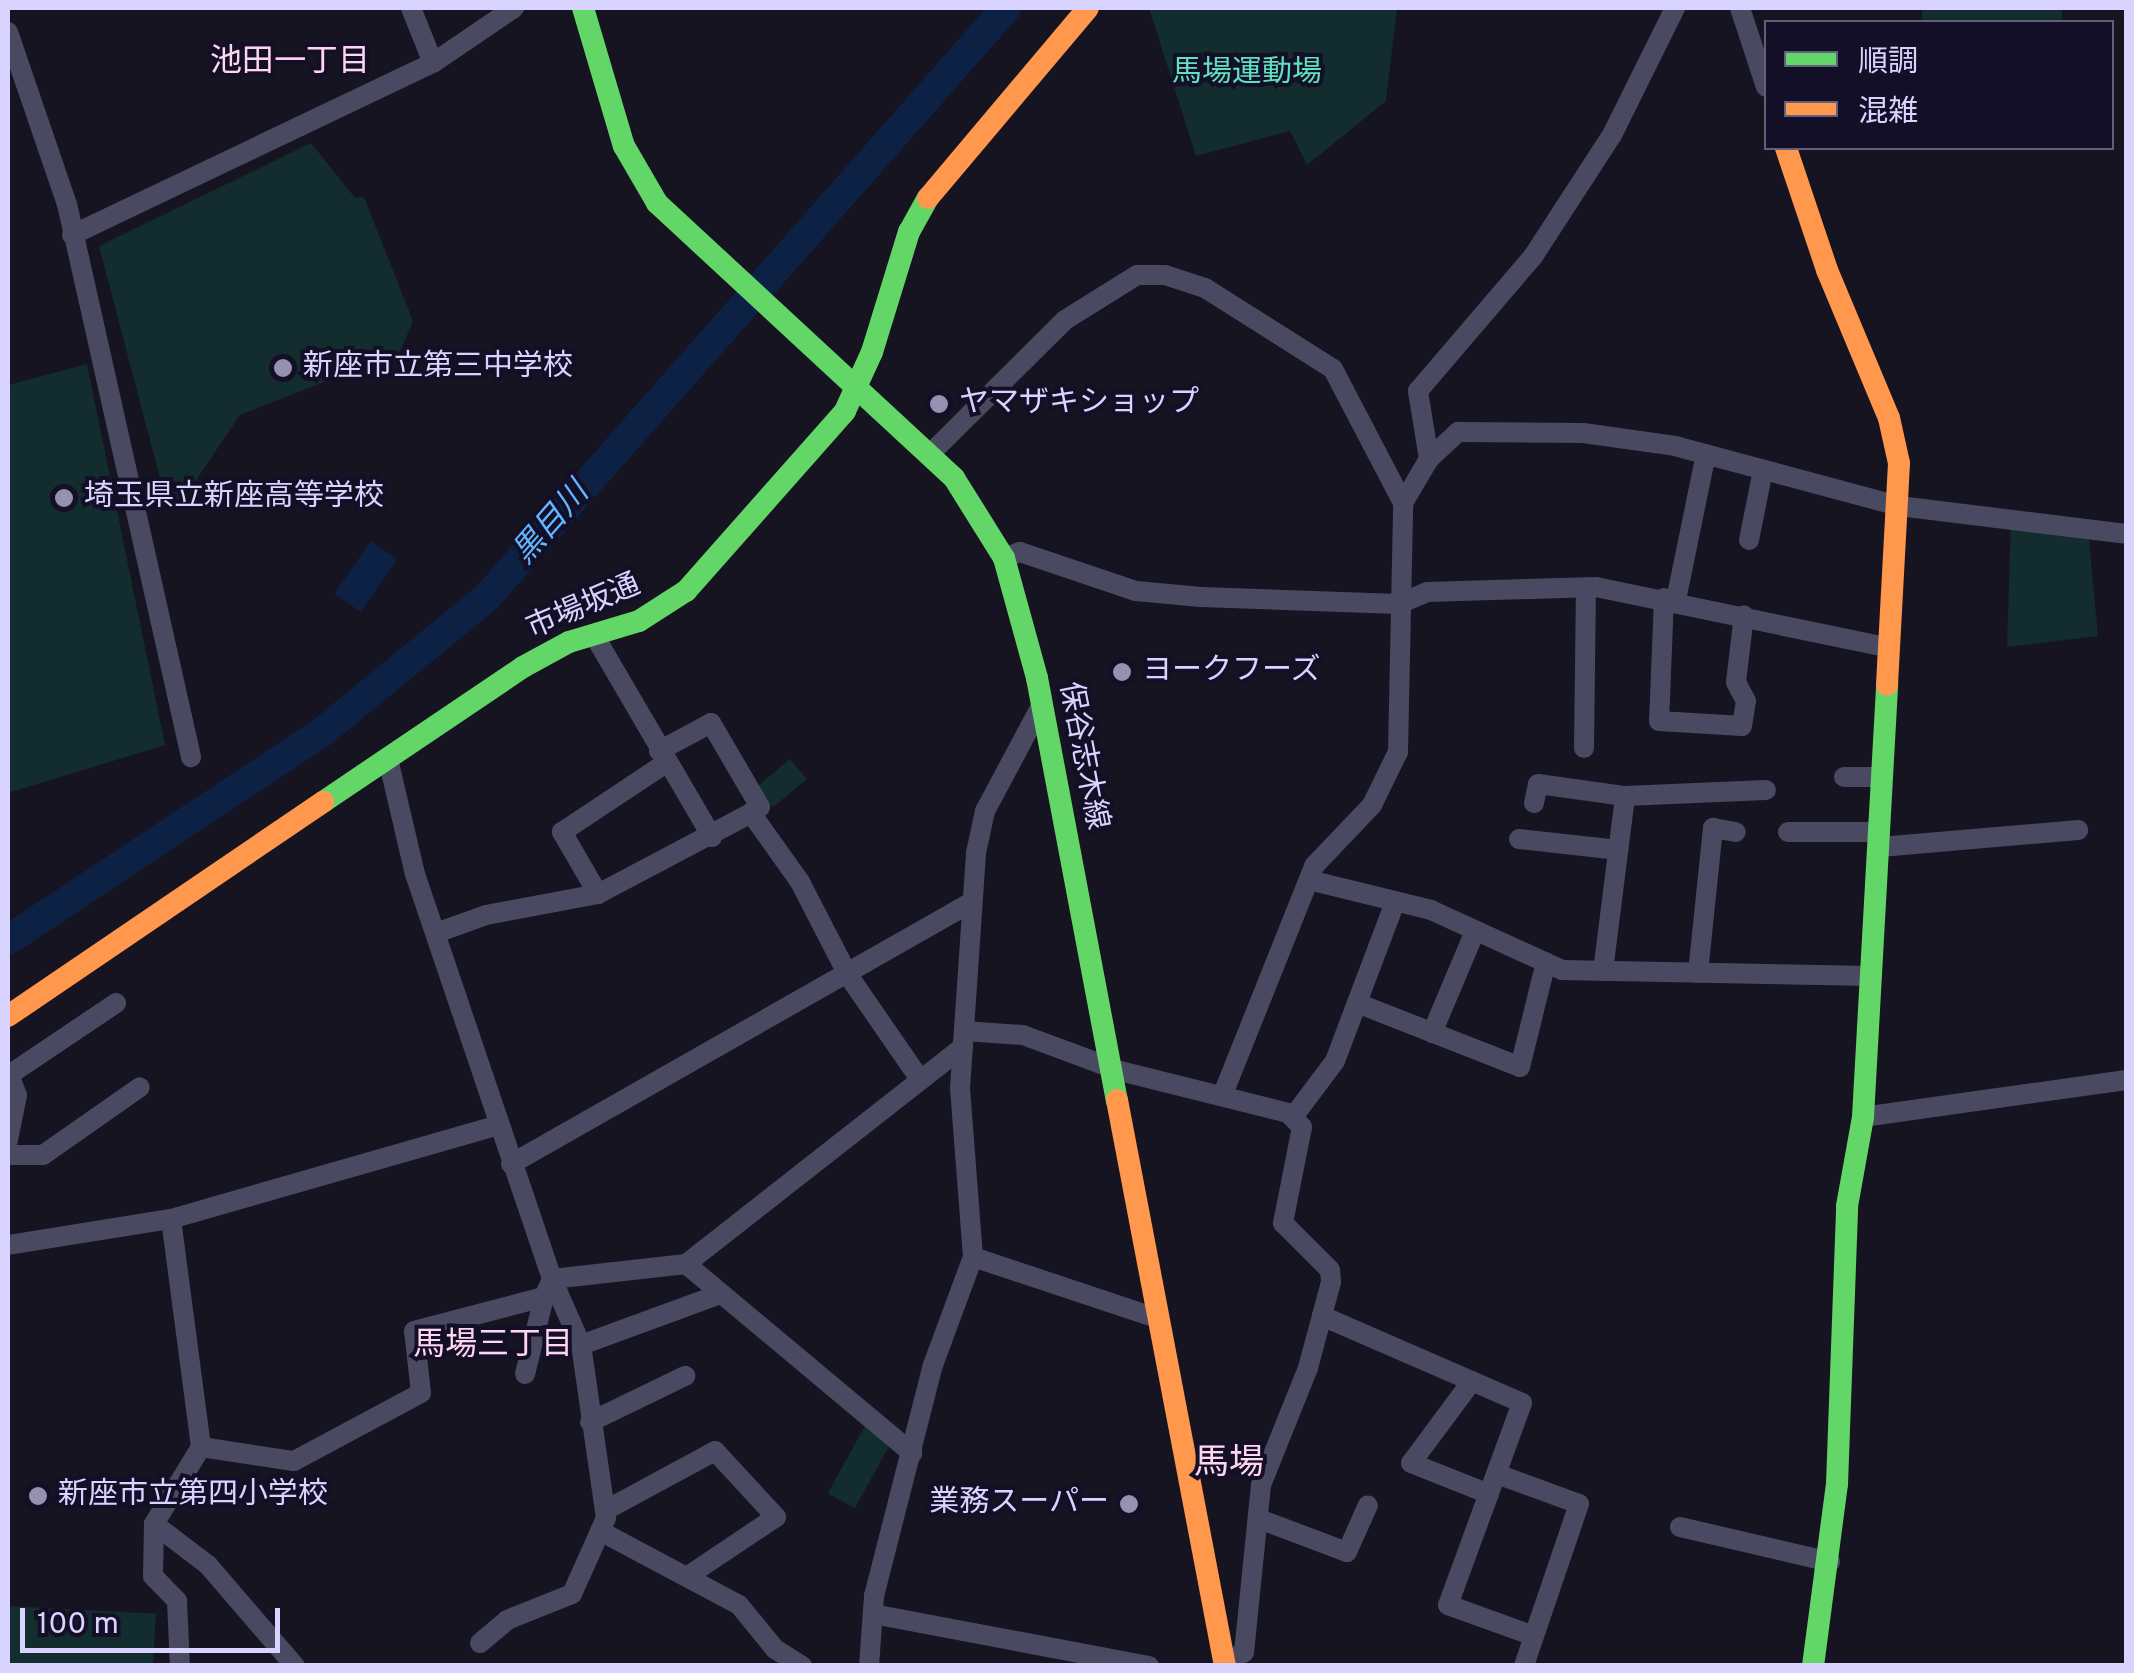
<!DOCTYPE html>
<html>
<head>
<meta charset="utf-8">
<style>
	body { margin:0 }
	#map { position:relative; width:2134px; height:1673px; overflow:hidden; background:#161421; font-family:Overpass,"Noto Sans JP",sans-serif }
	div>[style] { position:absolute }
	.green>* { inset:0; background:#132c2d; transform-origin:0 0 }
	.water>* { inset:0; background:#0d2144; transform-origin:0 0 }
	.river>* { height:30px; margin:-15px; padding:0 15px; transform-origin:15px; border-radius:15px; background:#0d2144 }
	.street>* { height:20px; margin:-10px; padding:0 10px; transform-origin:10px; border-radius:10px; background:#4a4962 }
	.fast>* { height:22px; margin:-11px; padding:0 11px; transform-origin:11px; border-radius:11px; background:#63d668 }
	.slow>* { height:22px; margin:-11px; padding:0 11px; transform-origin:11px; border-radius:11px; background:#ff974d }
	.dots>* { width:28px; height:28px; translate:-50% -50%; box-sizing:border-box; border:5px solid #130f26; border-radius:50% }
	span { translate:-50% -50%; white-space:nowrap; text-align:center; line-height:1.15; -webkit-text-stroke:8px #130f26; paint-order:stroke }
	.park-label { font-size:30px; color:#5fe0c0 }
	.poi-label { font-size:30px; color:#d9d4ff }
	.left { translate:0 -50%; text-align:left }
	.right { translate:-100% -50%; text-align:right }
	.street-label { font-size:30px; color:#d9d4ff }
	.neighbourhood-label { font-size:32px; color:#ffd6f0 }
	.water-label { font-size:32px; color:#62b6ff; font-style:italic }
	.quarter-label { font-size:35px; color:#ffd6f0 }
	.frame { position:absolute; inset:0; border:10px solid #d9d4ff; pointer-events:none }
	.legend { position:absolute; left:1764px; top:20px; width:350px; height:130px; box-sizing:border-box; background:#130f26; border:2px solid #625e7d; margin:0; padding:12px 18px; list-style:none; font-size:30px; color:#d9d4ff }
	.legend li { display:flex; align-items:center; gap:20px; height:50px }
	.legend b { width:50px; border:2px solid #625e7d }
	.scale { position:absolute; left:20px; top:1608px; width:260px; height:45px; box-sizing:border-box; border:5px solid #d9d4ff; border-top:0; padding-left:12px; font-size:30px; line-height:35px; white-space:nowrap; color:#d9d4ff; -webkit-text-stroke:8px #130f26; paint-order:stroke }
</style>
</head>
<body>
<div id="map">
	<div class="green">
		<div style="clip-path:polygon(1149px 8px,1397px 8px,1386px 101px,1307px 165px,1290px 131px,1196px 156px)"></div>
		<div style="left:1922px;top:8px;width:140px;height:15px"></div>
		<div style="clip-path:polygon(311px 143px,355px 198px,364px 197px,413px 321px,400px 352px,240px 415px,184px 498px,166px 501px,99px 246px)"></div>
		<div style="clip-path:polygon(87px 364px,165px 745px,8px 793px,8px 385px)"></div>
		<div style="clip-path:polygon(2011px 520px,2088px 530px,2098px 636px,2007px 647px)"></div>
		<div style="left:790px;top:759px;width:26px;height:44px;rotate:50deg"></div>
		<div style="left:865px;top:1426px;width:31px;height:77px;rotate:29deg"></div>
		<div style="left:8px;top:1606px;width:148px;height:59px;rotate:3deg"></div>
	</div>
	<div class="water">
		<div style="left:371px;top:541px;width:32px;height:64px;rotate:35deg"></div>
	</div>
	<div class="river">
		<div style="left:8px;top:940px;width:375px;rotate:-33.5deg"></div>
		<div style="left:321px;top:733px;width:215px;rotate:-39.3deg"></div>
		<div style="left:487px;top:597px;width:785px;rotate:-48.61deg"></div>
	</div>
	<div class="street">
		<div style="left:411px;top:8px;width:59px;rotate:68.2deg"></div>
		<div style="left:1740px;top:8px;width:83px;rotate:71.8deg"></div>
		<div style="left:8px;top:32px;width:182px;rotate:71.1deg"></div>
		<div style="left:67px;top:204px;width:567px;rotate:77.36deg"></div>
		<div style="left:72px;top:235px;width:400px;rotate:-25.5deg"></div>
		<div style="left:433px;top:63px;width:98px;rotate:-34.2deg"></div>
		<div style="left:930px;top:454px;width:190px;rotate:-44.8deg"></div>
		<div style="left:1065px;top:320px;width:85px;rotate:-32deg"></div>
		<div style="left:1137px;top:275px;width:28px"></div>
		<div style="left:1165px;top:275px;width:42px;rotate:18deg"></div>
		<div style="left:1205px;top:288px;width:151px;rotate:32.3deg"></div>
		<div style="left:1333px;top:369px;width:151px;rotate:62.4deg"></div>
		<div style="left:1429px;top:459px;width:69px;rotate:-99.2deg"></div>
		<div style="left:1418px;top:391px;width:179px;rotate:-49.5deg"></div>
		<div style="left:1534px;top:255px;width:143px;rotate:-57deg"></div>
		<div style="left:1612px;top:135px;width:142px;rotate:-63.6deg"></div>
		<div style="left:1749px;top:540px;width:71px;rotate:-78.7deg"></div>
		<div style="left:1004px;top:558px;width:17px;rotate:-21deg"></div>
		<div style="left:1020px;top:552px;width:122px;rotate:18.6deg"></div>
		<div style="left:1136px;top:591px;width:65px;rotate:5.3deg"></div>
		<div style="left:1201px;top:597px;width:198px;rotate:2deg"></div>
		<div style="left:1399px;top:604px;width:30px;rotate:-23deg"></div>
		<div style="left:1427px;top:592px;width:169px;rotate:-1.7deg"></div>
		<div style="left:1596px;top:587px;width:296px;rotate:11.7deg"></div>
		<div style="left:1664px;top:598px;width:123px;rotate:92.3deg"></div>
		<div style="left:1659px;top:721px;width:83px;rotate:3.4deg"></div>
		<div style="left:1742px;top:726px;width:25px;rotate:-81deg"></div>
		<div style="left:1746px;top:701px;width:21px;rotate:-118deg"></div>
		<div style="left:1736px;top:682px;width:67px;rotate:-83.2deg"></div>
		<div style="left:1676px;top:600px;width:149px;rotate:-78.4deg"></div>
		<div style="left:594px;top:635px;width:234px;rotate:59.7deg"></div>
		<div style="left:1584px;top:748px;width:160px;rotate:-89.3deg"></div>
		<div style="left:659px;top:751px;width:59px;rotate:-28.3deg"></div>
		<div style="left:711px;top:723px;width:97px;rotate:59.7deg"></div>
		<div style="left:760px;top:807px;width:11px;rotate:146deg"></div>
		<div style="left:751px;top:813px;width:85px;rotate:54.6deg"></div>
		<div style="left:800px;top:882px;width:105px;rotate:62.7deg"></div>
		<div style="left:848px;top:975px;width:125px;rotate:55.4deg"></div>
		<div style="left:388px;top:759px;width:118px;rotate:76.8deg"></div>
		<div style="left:415px;top:874px;width:428px;rotate:71.3deg"></div>
		<div style="left:552px;top:1279px;width:135px;rotate:-6.4deg"></div>
		<div style="left:686px;top:1264px;width:352px;rotate:-38.1deg"></div>
		<div style="left:1844px;top:777px;width:38px"></div>
		<div style="left:1534px;top:803px;width:19px;rotate:-78deg"></div>
		<div style="left:1538px;top:784px;width:88px;rotate:7.9deg"></div>
		<div style="left:1625px;top:796px;width:141px;rotate:-2.4deg"></div>
		<div style="left:1788px;top:832px;width:92px"></div>
		<div style="left:1519px;top:839px;width:100px;rotate:6.3deg"></div>
		<div style="left:1880px;top:847px;width:199px;rotate:-4.9deg"></div>
		<div style="left:1309px;top:880px;width:126px;rotate:13.8deg"></div>
		<div style="left:1431px;top:910px;width:144px;rotate:24.6deg"></div>
		<div style="left:1562px;top:970px;width:310px;rotate:1.1deg"></div>
		<div style="left:598px;top:894px;width:72px;rotate:-120.1deg"></div>
		<div style="left:562px;top:832px;width:125px;rotate:-33.6deg"></div>
		<div style="left:436px;top:933px;width:53px;rotate:-19.8deg"></div>
		<div style="left:486px;top:915px;width:114px;rotate:-10.6deg"></div>
		<div style="left:598px;top:894px;width:173px;rotate:-27.9deg"></div>
		<div style="left:1603px;top:971px;width:176px;rotate:-82.8deg"></div>
		<div style="left:1698px;top:973px;width:146px;rotate:-84.1deg"></div>
		<div style="left:1713px;top:828px;width:23px;rotate:10deg"></div>
		<div style="left:1357px;top:1003px;width:175px;rotate:21.4deg"></div>
		<div style="left:1520px;top:1067px;width:108px;rotate:-76.1deg"></div>
		<div style="left:964px;top:1031px;width:59px;rotate:3.9deg"></div>
		<div style="left:1023px;top:1035px;width:103px;rotate:20.4deg"></div>
		<div style="left:1120px;top:1071px;width:173px;rotate:14deg"></div>
		<div style="left:1288px;top:1113px;width:20px;rotate:45deg"></div>
		<div style="left:1302px;top:1127px;width:98px;rotate:101.2deg"></div>
		<div style="left:1283px;top:1223px;width:66px;rotate:45deg"></div>
		<div style="left:1330px;top:1270px;width:12px;rotate:85deg"></div>
		<div style="left:1331px;top:1282px;width:89px;rotate:105deg"></div>
		<div style="left:1308px;top:1368px;width:126px;rotate:111.9deg"></div>
		<div style="left:1261px;top:1485px;width:168px;rotate:95.8deg"></div>
		<div style="left:1244px;top:1652px;width:23px;rotate:146deg"></div>
		<div style="left:1432px;top:1033px;width:111px;rotate:-67.1deg"></div>
		<div style="left:8px;top:1072px;width:25px;rotate:69deg"></div>
		<div style="left:17px;top:1095px;width:46px;rotate:101.3deg"></div>
		<div style="left:9px;top:1075px;width:129px;rotate:-33.9deg"></div>
		<div style="left:1223px;top:1094px;width:245px;rotate:-68.2deg"></div>
		<div style="left:1314px;top:866px;width:84px;rotate:-46.4deg"></div>
		<div style="left:1372px;top:805px;width:59px;rotate:-63.9deg"></div>
		<div style="left:1398px;top:752px;width:249px;rotate:-88.8deg"></div>
		<div style="left:1403px;top:503px;width:51px;rotate:-59.4deg"></div>
		<div style="left:1429px;top:459px;width:40px;rotate:-43deg"></div>
		<div style="left:1458px;top:432px;width:125px;rotate:0.5deg"></div>
		<div style="left:1583px;top:433px;width:93px;rotate:8deg"></div>
		<div style="left:1675px;top:446px;width:232px;rotate:15deg"></div>
		<div style="left:1899px;top:506px;width:229px;rotate:7deg"></div>
		<div style="left:1293px;top:1117px;width:70px;rotate:-53.1deg"></div>
		<div style="left:1335px;top:1061px;width:170px;rotate:-69.3deg"></div>
		<div style="left:1863px;top:1117px;width:266px;rotate:-8deg"></div>
		<div style="left:8px;top:1155px;width:35px"></div>
		<div style="left:43px;top:1155px;width:118px;rotate:-35deg"></div>
		<div style="left:511px;top:1164px;width:528px;rotate:-29.62deg"></div>
		<div style="left:171px;top:1219px;width:230px;rotate:82.5deg"></div>
		<div style="left:201px;top:1447px;width:90px;rotate:121.4deg"></div>
		<div style="left:154px;top:1524px;width:68px;rotate:37.2deg"></div>
		<div style="left:208px;top:1565px;width:133px;rotate:49.3deg"></div>
		<div style="left:8px;top:1245px;width:165px;rotate:-9.1deg"></div>
		<div style="left:171px;top:1219px;width:338px;rotate:-16deg"></div>
		<div style="left:973px;top:1257px;width:196px;rotate:18.4deg"></div>
		<div style="left:686px;top:1264px;width:295px;rotate:39.9deg"></div>
		<div style="left:1322px;top:1316px;width:218px;rotate:23.5deg"></div>
		<div style="left:1522px;top:1403px;width:215px;rotate:110.1deg"></div>
		<div style="left:1448px;top:1605px;width:91px;rotate:19.8deg"></div>
		<div style="left:581px;top:1345px;width:148px;rotate:-20.1deg"></div>
		<div style="left:525px;top:1374px;width:79px;rotate:-76.1deg"></div>
		<div style="left:1472px;top:1381px;width:102px;rotate:126.6deg"></div>
		<div style="left:1411px;top:1463px;width:84px;rotate:21.7deg"></div>
		<div style="left:590px;top:1422px;width:106px;rotate:-25.8deg"></div>
		<div style="left:201px;top:1447px;width:94px;rotate:8.6deg"></div>
		<div style="left:294px;top:1461px;width:144px;rotate:-28.2deg"></div>
		<div style="left:421px;top:1393px;width:62px;rotate:-96.4deg"></div>
		<div style="left:414px;top:1331px;width:134px;rotate:-14.7deg"></div>
		<div style="left:544px;top:1297px;width:20px;rotate:-66deg"></div>
		<div style="left:1497px;top:1474px;width:87px;rotate:20.1deg"></div>
		<div style="left:1579px;top:1504px;width:171px;rotate:108.8deg"></div>
		<div style="left:606px;top:1510px;width:124px;rotate:-28.4deg"></div>
		<div style="left:715px;top:1451px;width:90px;rotate:47.3deg"></div>
		<div style="left:776px;top:1517px;width:106px;rotate:146.2deg"></div>
		<div style="left:1259px;top:1519px;width:94px;rotate:20.6deg"></div>
		<div style="left:1347px;top:1552px;width:51px;rotate:-65.9deg"></div>
		<div style="left:154px;top:1524px;width:52px;rotate:91.1deg"></div>
		<div style="left:153px;top:1576px;width:35px;rotate:46deg"></div>
		<div style="left:177px;top:1601px;width:65px;rotate:87.4deg"></div>
		<div style="left:1680px;top:1527px;width:154px;rotate:13.1deg"></div>
		<div style="left:600px;top:1531px;width:157px;rotate:28deg"></div>
		<div style="left:739px;top:1605px;width:57px;rotate:50.7deg"></div>
		<div style="left:775px;top:1649px;width:32px;rotate:32deg"></div>
		<div style="left:873px;top:1614px;width:281px;rotate:10.7deg"></div>
		<div style="left:480px;top:1643px;width:35px;rotate:-40deg"></div>
		<div style="left:507px;top:1620px;width:70px;rotate:-21.8deg"></div>
		<div style="left:572px;top:1594px;width:83px;rotate:-65.9deg"></div>
		<div style="left:606px;top:1518px;width:175px;rotate:-98.2deg"></div>
		<div style="left:581px;top:1345px;width:72px;rotate:-113.7deg"></div>
		<div style="left:869px;top:1666px;width:70px;rotate:-85.9deg"></div>
		<div style="left:874px;top:1596px;width:238px;rotate:-75.7deg"></div>
		<div style="left:933px;top:1365px;width:115px;rotate:-69.7deg"></div>
		<div style="left:973px;top:1257px;width:169px;rotate:-94.4deg"></div>
		<div style="left:960px;top:1088px;width:236px;rotate:-86.1deg"></div>
		<div style="left:976px;top:853px;width:43px;rotate:-77.9deg"></div>
		<div style="left:985px;top:811px;width:119px;rotate:-61.9deg"></div>
	</div>
	<div class="fast">
		<div style="left:583px;top:8px;width:144px;rotate:73.5deg"></div>
		<div style="left:624px;top:146px;width:66px;rotate:59.9deg"></div>
		<div style="left:657px;top:203px;width:405px;rotate:42.8deg"></div>
		<div style="left:954px;top:478px;width:94px;rotate:58deg"></div>
		<div style="left:1004px;top:558px;width:124px;rotate:74.6deg"></div>
		<div style="left:1037px;top:678px;width:430px;rotate:79.3deg"></div>
		<div style="left:323px;top:802px;width:241px;rotate:-34deg"></div>
		<div style="left:523px;top:667px;width:52px;rotate:-28.5deg"></div>
		<div style="left:569px;top:642px;width:73px;rotate:-16.7deg"></div>
		<div style="left:639px;top:621px;width:56px;rotate:-32.6deg"></div>
		<div style="left:686px;top:591px;width:240px;rotate:-48.5deg"></div>
		<div style="left:845px;top:411px;width:65px;rotate:-65.4deg"></div>
		<div style="left:872px;top:352px;width:126px;rotate:-72.9deg"></div>
		<div style="left:909px;top:232px;width:39px;rotate:-61deg"></div>
		<div style="left:1813px;top:1666px;width:184px;rotate:-82.5deg"></div>
		<div style="left:1837px;top:1484px;width:278px;rotate:-87.9deg"></div>
		<div style="left:1847px;top:1206px;width:90px;rotate:-79.8deg"></div>
		<div style="left:1863px;top:1117px;width:433px;rotate:-86.8deg"></div>
	</div>
	<div class="slow">
		<div style="left:1786px;top:148px;width:129px;rotate:71.4deg"></div>
		<div style="left:1827px;top:270px;width:160px;rotate:67.3deg"></div>
		<div style="left:1889px;top:418px;width:46px;rotate:77.5deg"></div>
		<div style="left:1899px;top:463px;width:222px;rotate:93.1deg"></div>
		<div style="left:928px;top:198px;width:248px;rotate:-49.9deg"></div>
		<div style="left:8px;top:1016px;width:381px;rotate:-34.2deg"></div>
		<div style="left:1117px;top:1100px;width:576px;rotate:79.2deg"></div>
	</div>
	<div class="dots">
		<div style="left:283px;top:368px;background:#9591b1"></div>
		<div style="left:939px;top:404px;background:#9591b1"></div>
		<div style="left:64px;top:498px;background:#9591b1"></div>
		<div style="left:1122px;top:672px;background:#9591b1"></div>
		<div style="left:38px;top:1496px;background:#9591b1"></div>
		<div style="left:1129px;top:1504px;background:#9591b1"></div>
	</div>
	<div class="park-label">
		<span style="left:1247px;top:74px">馬場運動場</span>
	</div>
	<div class="poi-label">
		<span class="left" style="left:303px;top:368px">新座市立第三中学校</span>
		<span class="left" style="left:959px;top:404px">ヤマザキショップ</span>
		<span class="left" style="left:84px;top:498px">埼玉県立新座高等学校</span>
		<span class="left" style="left:1142px;top:672px">ヨークフーズ</span>
		<span class="left" style="left:58px;top:1496px">新座市立第四小学校</span>
		<span class="right" style="left:1109px;top:1504px">業務スーパー</span>
	</div>
	<div class="street-label">
		<span style="left:584px;top:608px;rotate:-23deg">市場坂通</span>
		<span style="left:1082px;top:756px;rotate:79deg">保谷志木線</span>
	</div>
	<div class="neighbourhood-label">
		<span style="left:290px;top:63px">池田一丁目</span>
		<span style="left:493px;top:1346px">馬場三丁目</span>
	</div>
	<div class="water-label">
		<span style="left:552px;top:524px;rotate:-49deg">黒目川</span>
	</div>
	<div class="quarter-label">
		<span style="left:1229px;top:1464px">馬場</span>
	</div>
	<div class="frame"></div>
	<ul class="legend">
	<li><b style="height:12px;background:#63d668"></b>順調</li>
	<li><b style="height:12px;background:#ff974d"></b>混雑</li>
	</ul>
	<div class="scale">100 m</div>
</div>
</body>
</html>
